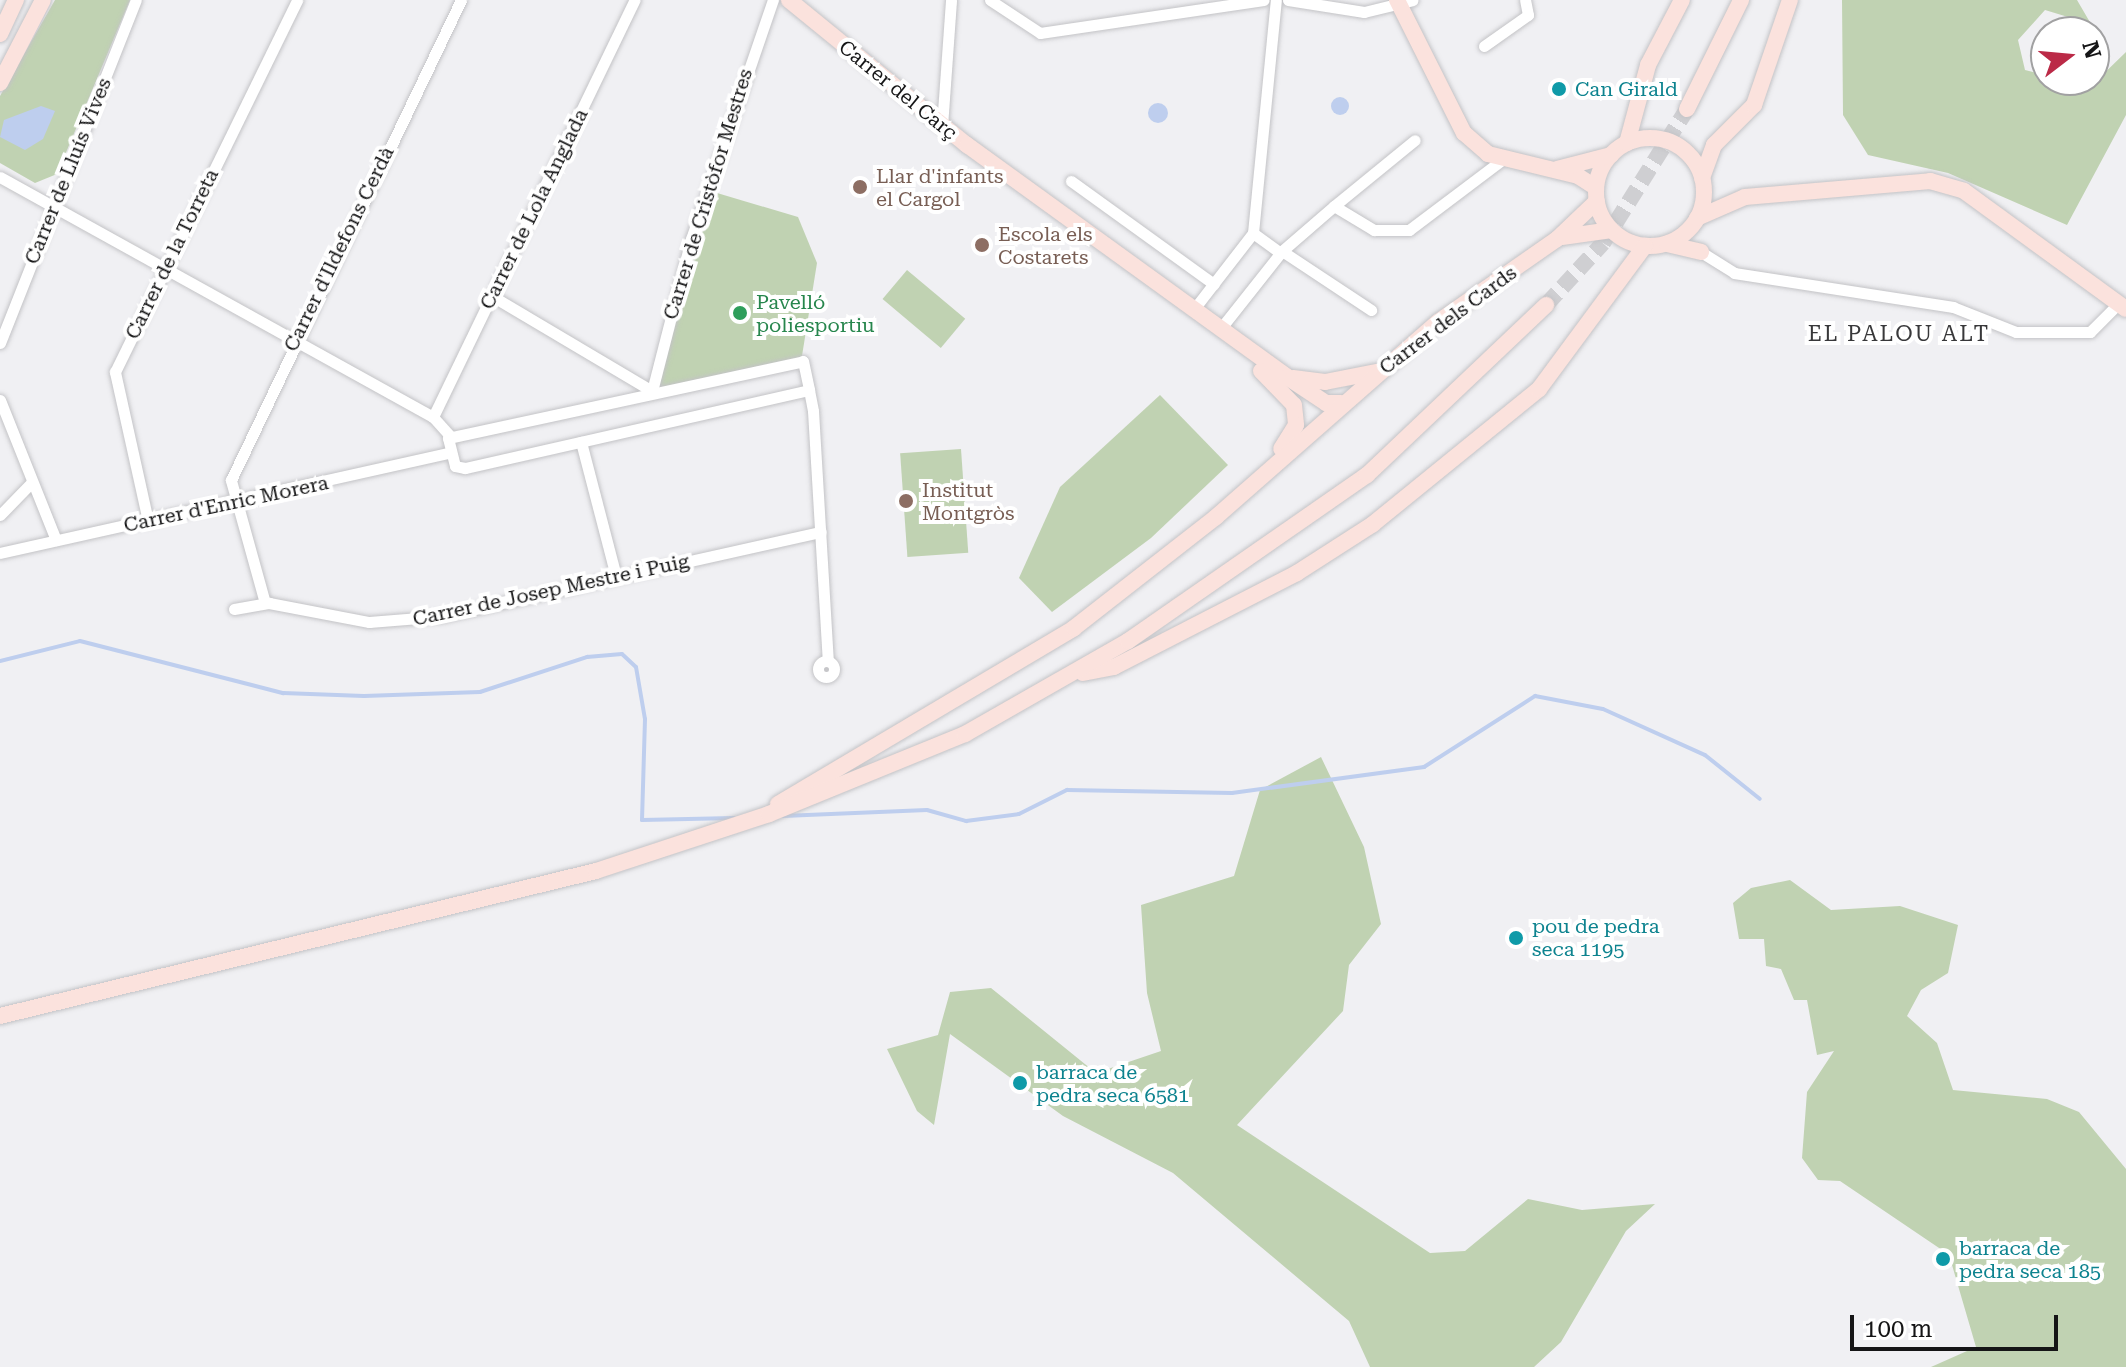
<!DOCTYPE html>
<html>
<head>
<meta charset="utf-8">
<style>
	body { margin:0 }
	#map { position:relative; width:2126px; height:1367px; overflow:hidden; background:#f0f0f3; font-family:"Roboto Serif",serif }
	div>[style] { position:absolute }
	.green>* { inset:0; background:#c0d2b2; transform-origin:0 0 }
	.water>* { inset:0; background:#beceee }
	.round { border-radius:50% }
	.stream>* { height:4px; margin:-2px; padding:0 2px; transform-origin:2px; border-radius:2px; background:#beceee }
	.secondary-tunnel>* { height:16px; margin-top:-8px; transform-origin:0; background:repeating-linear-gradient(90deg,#cfcfd2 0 16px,transparent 0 24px) }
	.roads { filter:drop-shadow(0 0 2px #c3c3c6) drop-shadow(0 0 2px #c3c3c6) }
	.street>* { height:11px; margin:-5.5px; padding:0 5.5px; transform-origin:5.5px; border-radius:5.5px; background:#fff }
	.street>.ring { margin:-5.5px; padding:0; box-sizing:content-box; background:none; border:11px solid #fff; border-radius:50% }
	.secondary>* { height:16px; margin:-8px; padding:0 8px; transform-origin:8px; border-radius:8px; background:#fbe2dd }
	.secondary>.ring { margin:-8px; padding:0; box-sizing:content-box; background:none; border:16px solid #fbe2dd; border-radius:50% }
	.dots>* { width:22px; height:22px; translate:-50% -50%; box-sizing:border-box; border:4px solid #fff; border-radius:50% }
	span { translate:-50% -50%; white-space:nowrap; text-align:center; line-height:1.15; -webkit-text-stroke:8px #fff; paint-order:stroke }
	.culture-label { font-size:20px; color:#0d838f }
	.left { translate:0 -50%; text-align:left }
	.street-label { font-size:20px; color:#151516 }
	.education-label { font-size:20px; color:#785e54 }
	.leisure-label { font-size:20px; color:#27864d }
	.neighbourhood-label { font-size:22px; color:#38383a; letter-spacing:2px }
	.north { position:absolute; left:2030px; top:16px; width:80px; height:80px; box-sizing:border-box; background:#fff; border:2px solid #a1a1a2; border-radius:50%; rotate:74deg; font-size:22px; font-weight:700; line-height:32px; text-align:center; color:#151516 }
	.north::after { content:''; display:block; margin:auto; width:28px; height:36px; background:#bb2a47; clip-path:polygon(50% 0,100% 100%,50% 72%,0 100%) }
	.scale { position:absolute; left:1850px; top:1315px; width:208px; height:36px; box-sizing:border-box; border:4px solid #151516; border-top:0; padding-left:10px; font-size:24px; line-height:28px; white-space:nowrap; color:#151516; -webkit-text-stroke:6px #fff; paint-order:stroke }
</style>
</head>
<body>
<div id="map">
	<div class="green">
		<div style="clip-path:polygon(55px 0,130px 0,57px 174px,35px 183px,0 163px,0 96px)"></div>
		<div style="clip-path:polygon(1842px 0,2077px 0,2091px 24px,2045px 10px,2018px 40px,2025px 70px,2090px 87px,2126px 52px,2126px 115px,2067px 225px,1948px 173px,1868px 155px,1843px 115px)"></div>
		<div style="clip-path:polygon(707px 190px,798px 217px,817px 263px,801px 362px,652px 391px)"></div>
		<div style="left:907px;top:270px;width:76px;height:38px;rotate:40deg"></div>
		<div style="clip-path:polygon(1160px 395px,1228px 465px,1151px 538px,1052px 612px,1019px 578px,1060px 487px)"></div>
		<div style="left:961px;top:449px;width:104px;height:61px;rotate:86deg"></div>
		<div style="clip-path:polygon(1321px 757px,1364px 847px,1381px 924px,1349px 965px,1343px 1011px,1237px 1125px,1430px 1253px,1465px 1251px,1528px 1199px,1582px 1210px,1655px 1204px,1626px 1231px,1561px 1342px,1534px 1367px,1370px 1367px,1349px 1321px,1173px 1173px,1063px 1116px,950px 1034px,934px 1125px,917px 1111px,887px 1049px,938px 1035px,950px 992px,991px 988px,1096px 1073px,1161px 1051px,1147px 993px,1141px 905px,1234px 876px,1260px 790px)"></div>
		<div style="clip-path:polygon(1790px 880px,1831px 910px,1900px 906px,1958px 925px,1948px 973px,1921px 990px,1907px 1016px,1937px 1043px,1953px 1090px,2047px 1099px,2079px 1112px,2126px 1169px,2126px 1367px,1931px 1367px,1976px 1347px,1952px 1265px,1942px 1250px,1840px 1181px,1818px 1180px,1802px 1158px,1807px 1092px,1834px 1051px,1817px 1055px,1807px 1000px,1794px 1000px,1781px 969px,1766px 966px,1764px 939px,1739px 939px,1733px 903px,1751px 888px)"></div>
	</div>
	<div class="water">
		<div class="round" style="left:1331px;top:97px;width:18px;height:18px"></div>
		<div class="round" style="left:1148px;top:103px;width:20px;height:20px"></div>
		<div style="clip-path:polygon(41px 106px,55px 111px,43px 139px,25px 150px,0 137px,4px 120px)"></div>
	</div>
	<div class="stream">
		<div style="left:0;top:661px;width:82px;rotate:-14deg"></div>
		<div style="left:80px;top:641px;width:210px;rotate:14.4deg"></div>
		<div style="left:283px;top:693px;width:81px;rotate:2.1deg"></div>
		<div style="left:364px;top:696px;width:116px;rotate:-2deg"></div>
		<div style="left:480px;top:692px;width:113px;rotate:-18.1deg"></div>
		<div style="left:587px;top:657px;width:35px;rotate:-5deg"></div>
		<div style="left:622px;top:654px;width:19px;rotate:43deg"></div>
		<div style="left:636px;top:667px;width:53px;rotate:80.2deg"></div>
		<div style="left:645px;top:719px;width:101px;rotate:91.7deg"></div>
		<div style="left:642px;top:820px;width:92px;rotate:-1.2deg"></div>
		<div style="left:783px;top:816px;width:144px;rotate:-2.4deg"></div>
		<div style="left:927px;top:810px;width:41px;rotate:15.8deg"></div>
		<div style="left:966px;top:821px;width:53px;rotate:-7.5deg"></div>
		<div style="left:1019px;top:814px;width:54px;rotate:-26.6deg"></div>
		<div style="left:1067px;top:790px;width:165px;rotate:1deg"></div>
		<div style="left:1232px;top:793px;width:194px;rotate:-7.7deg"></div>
		<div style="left:1424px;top:767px;width:132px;rotate:-32.6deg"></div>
		<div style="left:1535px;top:696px;width:69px;rotate:10.8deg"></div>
		<div style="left:1603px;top:709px;width:112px;rotate:24.3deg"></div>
		<div style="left:1705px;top:755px;width:70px;rotate:38.7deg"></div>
	</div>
	<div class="secondary-tunnel">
		<div style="left:1546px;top:305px;width:84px;rotate:-47.4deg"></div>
		<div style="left:1603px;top:243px;width:158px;rotate:-57.9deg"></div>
	</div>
	<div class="roads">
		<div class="street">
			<div style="left:990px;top:0;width:60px;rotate:33.4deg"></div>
			<div style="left:1040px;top:33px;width:226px;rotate:-8.4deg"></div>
			<div style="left:1288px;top:0;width:77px;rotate:9deg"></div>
			<div style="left:1364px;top:12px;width:50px;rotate:-13.8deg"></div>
			<div style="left:1484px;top:46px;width:54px;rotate:-35.2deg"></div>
			<div style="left:1528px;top:15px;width:15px;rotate:-101deg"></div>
			<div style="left:942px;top:126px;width:126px;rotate:-85.9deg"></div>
			<div style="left:0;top:177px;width:495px;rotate:29deg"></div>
			<div style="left:433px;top:417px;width:24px;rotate:48deg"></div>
			<div style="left:1071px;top:181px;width:176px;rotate:35.8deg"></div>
			<div style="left:1334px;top:206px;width:104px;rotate:-39.2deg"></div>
			<div style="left:1253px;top:233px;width:234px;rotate:-84.4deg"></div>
			<div style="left:1253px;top:233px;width:34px;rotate:36deg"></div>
			<div style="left:1282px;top:251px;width:107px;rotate:33.5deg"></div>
			<div style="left:1701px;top:252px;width:39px;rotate:32deg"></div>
			<div style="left:1734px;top:273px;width:222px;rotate:8.8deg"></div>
			<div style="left:1953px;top:307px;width:68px;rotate:21.6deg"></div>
			<div style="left:2016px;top:332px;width:74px"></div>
			<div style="left:2090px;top:332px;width:40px;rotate:-45deg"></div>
			<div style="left:492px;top:296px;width:186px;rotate:30.7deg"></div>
			<div style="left:1194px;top:309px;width:96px;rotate:-52.2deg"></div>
			<div style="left:1221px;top:328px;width:98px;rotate:-51.6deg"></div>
			<div style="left:1282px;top:251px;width:69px;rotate:-40.9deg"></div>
			<div style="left:1334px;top:206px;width:47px;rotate:31deg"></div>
			<div style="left:1374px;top:230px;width:35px"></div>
			<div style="left:1409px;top:230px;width:121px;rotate:-37deg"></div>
			<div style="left:0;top:343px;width:369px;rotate:-68.4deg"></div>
			<div style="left:809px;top:390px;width:353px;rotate:167.2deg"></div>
			<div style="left:465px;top:468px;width:10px;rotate:-169deg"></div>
			<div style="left:455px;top:466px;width:29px;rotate:-104deg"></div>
			<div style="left:448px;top:438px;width:363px;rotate:-12.2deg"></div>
			<div style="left:803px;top:361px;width:30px;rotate:78deg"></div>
			<div style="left:809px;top:390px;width:21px;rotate:79deg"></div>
			<div style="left:813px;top:411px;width:250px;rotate:86.6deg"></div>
			<div style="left:652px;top:391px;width:157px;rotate:-75.6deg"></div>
			<div style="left:691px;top:239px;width:253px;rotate:-71.1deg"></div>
			<div style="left:0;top:400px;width:151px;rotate:68.2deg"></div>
			<div style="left:433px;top:417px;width:463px;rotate:-64.2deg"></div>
			<div style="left:581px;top:442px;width:138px;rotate:75.4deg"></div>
			<div style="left:0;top:515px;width:46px;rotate:-45.9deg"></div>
			<div style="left:148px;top:521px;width:153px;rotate:-102.5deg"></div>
			<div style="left:115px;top:372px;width:414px;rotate:-63.9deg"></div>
			<div style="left:0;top:553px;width:462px;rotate:-12.6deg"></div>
			<div style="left:265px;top:603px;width:128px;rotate:-105.5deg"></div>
			<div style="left:231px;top:480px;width:532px;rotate:-64.4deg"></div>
			<div style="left:234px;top:609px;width:36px;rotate:-10deg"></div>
			<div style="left:269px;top:603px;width:102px;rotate:10.8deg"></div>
			<div style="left:369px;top:622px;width:75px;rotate:-4.6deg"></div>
			<div style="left:444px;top:616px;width:386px;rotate:-12.6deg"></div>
			<div class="ring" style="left:818px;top:661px;width:5px;height:5px"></div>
		</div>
		<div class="secondary">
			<div style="left:789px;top:0;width:230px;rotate:39.2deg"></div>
			<div style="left:967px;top:145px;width:395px;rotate:35.9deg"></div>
			<div style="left:1287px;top:377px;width:47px;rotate:33.7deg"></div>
			<div style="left:1326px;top:403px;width:15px"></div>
			<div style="left:1397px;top:0;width:149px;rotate:63.3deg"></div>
			<div style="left:1464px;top:133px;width:32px;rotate:41deg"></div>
			<div style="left:1488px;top:154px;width:93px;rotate:13.7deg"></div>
			<div style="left:1578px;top:176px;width:20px;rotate:33deg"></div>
			<div style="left:0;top:34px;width:38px;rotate:-65deg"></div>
			<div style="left:0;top:83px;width:93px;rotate:-62.6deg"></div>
			<div style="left:1687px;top:109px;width:122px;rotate:-63.6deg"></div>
			<div class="ring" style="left:1596px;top:138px;width:92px;height:92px"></div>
			<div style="left:1627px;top:143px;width:81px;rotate:-74.9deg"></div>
			<div style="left:1648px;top:65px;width:73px;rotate:-62.4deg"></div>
			<div style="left:1557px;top:169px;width:56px;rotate:-14.5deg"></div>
			<div style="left:1702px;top:178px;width:35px;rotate:-70deg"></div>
			<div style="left:1714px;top:145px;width:57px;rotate:-45deg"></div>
			<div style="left:1754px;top:105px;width:111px;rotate:-71.1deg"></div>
			<div style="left:1697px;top:218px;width:52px;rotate:-23.6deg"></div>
			<div style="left:1745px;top:197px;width:186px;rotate:-4.9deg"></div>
			<div style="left:1930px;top:181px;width:35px;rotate:16deg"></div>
			<div style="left:1964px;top:191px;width:200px;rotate:36.1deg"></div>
			<div style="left:1562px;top:237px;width:50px;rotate:-8deg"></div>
			<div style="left:1667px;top:244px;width:35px;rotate:13deg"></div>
			<div style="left:1261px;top:371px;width:47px;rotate:45.9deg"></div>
			<div style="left:1294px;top:405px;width:20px;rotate:84deg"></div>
			<div style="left:1296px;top:425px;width:28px;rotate:122deg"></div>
			<div style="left:1293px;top:378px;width:32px;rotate:7deg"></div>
			<div style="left:1325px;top:382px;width:53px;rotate:-10.9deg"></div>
			<div style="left:1083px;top:673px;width:32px;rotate:-11deg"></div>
			<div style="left:1114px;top:667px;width:206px;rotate:-27.2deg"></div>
			<div style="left:1297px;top:573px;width:90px;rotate:-32.8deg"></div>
			<div style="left:1373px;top:524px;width:214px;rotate:-39.1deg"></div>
			<div style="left:1539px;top:389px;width:178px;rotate:-53.5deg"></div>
			<div style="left:778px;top:804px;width:344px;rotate:-30.7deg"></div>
			<div style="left:1074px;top:628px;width:180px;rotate:-38deg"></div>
			<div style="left:1216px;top:517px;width:295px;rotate:-41.3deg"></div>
			<div style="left:1438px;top:322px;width:145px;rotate:-34.9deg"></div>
			<div style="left:1557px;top:239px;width:55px;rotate:-43.5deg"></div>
			<div style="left:0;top:1016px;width:613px;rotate:-13.67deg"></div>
			<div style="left:596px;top:871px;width:182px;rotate:-18.2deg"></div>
			<div style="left:769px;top:814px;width:212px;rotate:-22.2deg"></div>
			<div style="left:965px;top:734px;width:188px;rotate:-29.7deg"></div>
			<div style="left:1128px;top:641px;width:291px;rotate:-34.8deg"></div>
			<div style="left:1367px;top:475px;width:247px;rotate:-43.5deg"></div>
		</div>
	</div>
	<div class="dots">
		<div style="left:1559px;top:89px;background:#0f9aa8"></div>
		<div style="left:860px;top:187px;background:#8d6e63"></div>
		<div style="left:982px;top:245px;background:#8d6e63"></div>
		<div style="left:740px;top:313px;background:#2e9e5b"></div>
		<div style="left:906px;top:501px;background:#8d6e63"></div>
		<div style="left:1516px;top:938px;background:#0f9aa8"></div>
		<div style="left:1020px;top:1083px;background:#0f9aa8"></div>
		<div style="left:1943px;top:1259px;background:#0f9aa8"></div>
	</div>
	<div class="culture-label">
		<span class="left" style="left:1575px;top:89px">Can Girald</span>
		<span class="left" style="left:1532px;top:938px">pou de pedra<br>seca 1195</span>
		<span class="left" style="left:1036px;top:1084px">barraca de<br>pedra seca 6581</span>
		<span class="left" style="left:1959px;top:1260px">barraca de<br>pedra seca 185</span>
	</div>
	<div class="street-label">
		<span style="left:898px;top:90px;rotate:39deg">Carrer del Carç</span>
		<span style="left:68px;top:171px;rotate:-68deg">Carrer de Lluís Vives</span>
		<span style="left:708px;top:194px;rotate:-73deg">Carrer de Cristòfor Mestres</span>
		<span style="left:534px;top:209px;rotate:-64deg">Carrer de Lola Anglada</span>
		<span style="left:339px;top:249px;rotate:-64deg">Carrer d'Ildefons Cerdà</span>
		<span style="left:172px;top:254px;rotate:-64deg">Carrer de la Torreta</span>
		<span style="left:1448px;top:320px;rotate:-37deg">Carrer dels Cards</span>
		<span style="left:226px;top:504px;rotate:-12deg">Carrer d'Enric Morera</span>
		<span style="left:551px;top:590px;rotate:-12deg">Carrer de Josep Mestre i Puig</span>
	</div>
	<div class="education-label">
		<span class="left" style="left:876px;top:188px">Llar d'infants<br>el Cargol</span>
		<span class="left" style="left:998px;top:246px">Escola els<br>Costarets</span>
		<span class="left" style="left:922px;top:502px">Institut<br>Montgròs</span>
	</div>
	<div class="leisure-label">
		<span class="left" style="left:756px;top:314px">Pavelló<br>poliesportiu</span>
	</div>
	<div class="neighbourhood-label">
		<span style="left:1899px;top:334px">EL PALOU ALT</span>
	</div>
	<div class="north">N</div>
	<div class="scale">100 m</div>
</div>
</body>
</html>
